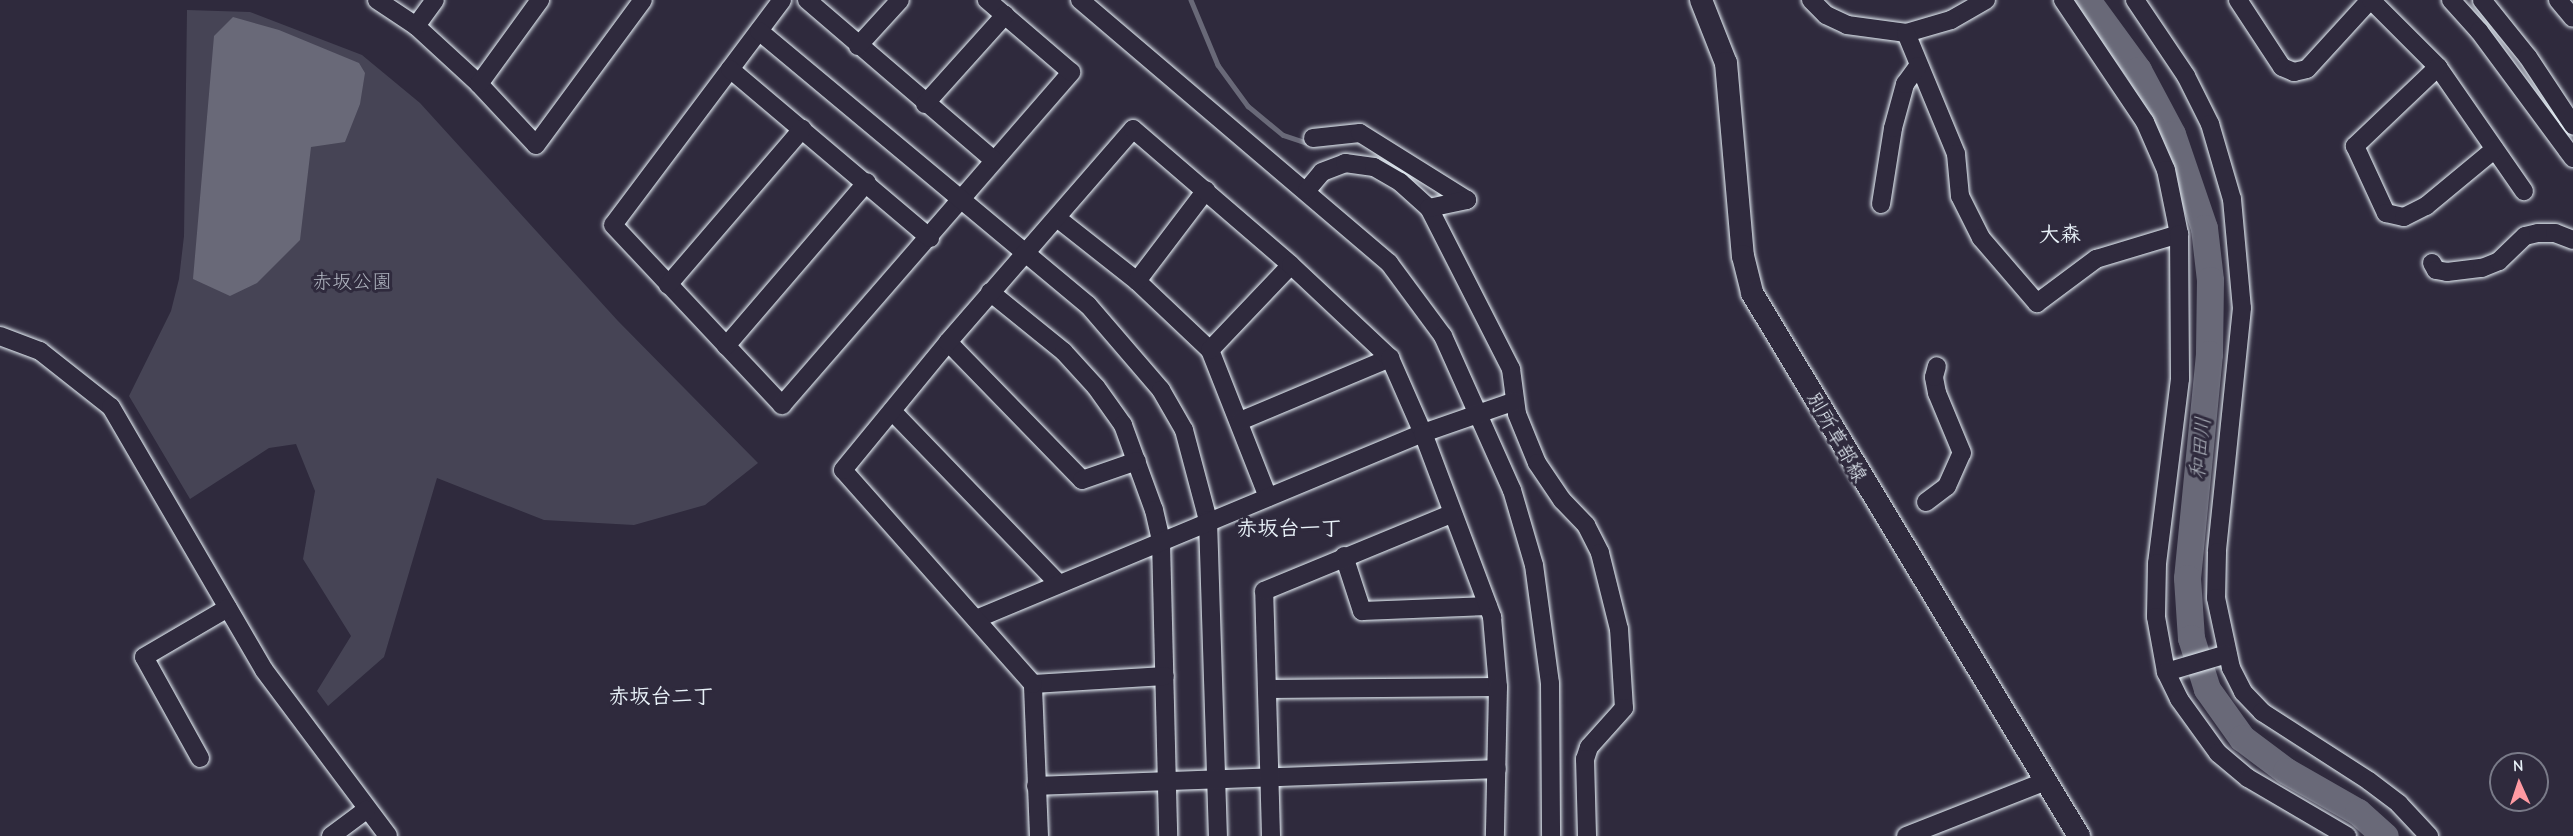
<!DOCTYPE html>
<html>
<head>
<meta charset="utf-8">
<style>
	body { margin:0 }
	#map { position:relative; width:2573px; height:836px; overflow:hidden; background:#2f2a3d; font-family:"Comic Neue","Klee One",sans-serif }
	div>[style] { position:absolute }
	.green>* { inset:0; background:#464455 }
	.water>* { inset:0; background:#696978 }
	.stream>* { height:4.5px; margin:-2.25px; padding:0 2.25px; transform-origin:2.25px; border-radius:2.25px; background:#696978 }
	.river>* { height:27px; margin:-13.5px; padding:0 13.5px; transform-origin:13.5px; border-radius:13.5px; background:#696978 }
	.roads { filter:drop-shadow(0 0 2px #e8f1f8) drop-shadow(0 0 2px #e8f1f8) }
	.minor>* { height:18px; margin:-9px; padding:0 9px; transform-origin:9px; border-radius:9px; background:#2f2a3d }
	.major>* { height:22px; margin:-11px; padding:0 11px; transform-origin:11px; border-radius:11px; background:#2f2a3d }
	span { translate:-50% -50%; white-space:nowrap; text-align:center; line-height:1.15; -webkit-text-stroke:6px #2f2a3d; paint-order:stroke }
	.park-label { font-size:20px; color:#afb4bf }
	.street-label { font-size:20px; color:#e8f1f8 }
	.neighbourhood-label { font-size:21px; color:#e8f1f8; font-weight:700 }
	.water-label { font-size:21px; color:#afb4be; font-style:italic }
	.north { position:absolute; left:2489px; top:752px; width:60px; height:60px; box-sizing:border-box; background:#2f2a3d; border:2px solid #797a88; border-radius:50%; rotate:357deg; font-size:16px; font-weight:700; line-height:24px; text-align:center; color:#e8f1f8 }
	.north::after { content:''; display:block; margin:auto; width:21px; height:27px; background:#ff9aa2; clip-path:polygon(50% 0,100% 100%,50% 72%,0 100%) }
</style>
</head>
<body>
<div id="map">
	<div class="green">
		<div style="clip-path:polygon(187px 10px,250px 12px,362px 55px,420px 103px,618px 321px,758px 463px,705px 505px,634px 525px,544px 520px,437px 478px,384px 657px,328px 706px,317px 691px,351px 636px,303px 559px,315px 491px,296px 444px,269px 448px,190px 499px,129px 396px,171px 311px,179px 279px,184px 236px)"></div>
	</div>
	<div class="water">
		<div style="clip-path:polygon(233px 17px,279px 30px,359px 63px,365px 73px,360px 104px,345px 142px,311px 147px,300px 240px,257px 283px,230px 296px,193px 279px,214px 36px)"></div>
	</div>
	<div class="stream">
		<div style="left:1191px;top:0;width:70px;rotate:67.4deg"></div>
		<div style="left:1218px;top:65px;width:51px;rotate:53.8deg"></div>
		<div style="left:1248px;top:106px;width:45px;rotate:39.6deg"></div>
		<div style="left:1283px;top:135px;width:28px;rotate:18deg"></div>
	</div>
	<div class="river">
		<div style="left:2087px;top:0;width:87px;rotate:53.9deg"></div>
		<div style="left:2138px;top:70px;width:72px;rotate:62deg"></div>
		<div style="left:2172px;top:134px;width:99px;rotate:71.2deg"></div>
		<div style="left:2204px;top:228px;width:52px;rotate:83.4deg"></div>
		<div style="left:2210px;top:280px;width:74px;rotate:90.8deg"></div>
		<div style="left:2209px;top:354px;width:225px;rotate:95.6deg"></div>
		<div style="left:2187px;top:578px;width:60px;rotate:86.2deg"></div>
		<div style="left:2191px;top:638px;width:53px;rotate:72.6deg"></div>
		<div style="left:2207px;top:689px;width:60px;rotate:54.5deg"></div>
		<div style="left:2242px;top:738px;width:55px;rotate:36.9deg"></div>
		<div style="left:2286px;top:771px;width:83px;rotate:29.7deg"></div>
		<div style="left:2358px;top:812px;width:36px;rotate:42deg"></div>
	</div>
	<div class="roads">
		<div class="minor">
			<div style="left:377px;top:0;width:47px;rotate:33.7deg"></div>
			<div style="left:416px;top:26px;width:86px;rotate:42.6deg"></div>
			<div style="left:479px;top:84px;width:83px;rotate:46.9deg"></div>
			<div style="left:536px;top:145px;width:180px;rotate:-53.6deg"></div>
			<div style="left:782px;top:0;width:281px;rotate:126.9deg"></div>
			<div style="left:613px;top:225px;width:247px;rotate:46.8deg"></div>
			<div style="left:782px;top:405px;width:441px;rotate:-49deg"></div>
			<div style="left:1071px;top:72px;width:111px;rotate:-139.4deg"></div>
			<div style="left:807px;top:0;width:246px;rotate:40.6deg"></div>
			<div style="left:1080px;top:0;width:406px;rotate:40.4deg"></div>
			<div style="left:1389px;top:263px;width:91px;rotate:53.5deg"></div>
			<div style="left:1443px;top:336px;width:169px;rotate:65.9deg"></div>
			<div style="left:1512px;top:490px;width:78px;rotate:73.7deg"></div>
			<div style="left:1534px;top:565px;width:119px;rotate:82.3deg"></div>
			<div style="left:1550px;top:683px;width:153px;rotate:89.6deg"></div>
			<div style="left:1811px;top:0;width:21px;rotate:45deg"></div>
			<div style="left:1826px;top:15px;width:23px;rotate:25deg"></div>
			<div style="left:1847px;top:25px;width:60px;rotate:7.7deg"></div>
			<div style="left:1986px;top:0;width:40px;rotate:150.3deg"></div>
			<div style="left:1951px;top:20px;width:47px;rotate:163.9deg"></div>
			<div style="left:1906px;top:33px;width:131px;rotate:67.5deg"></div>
			<div style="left:1956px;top:154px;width:42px;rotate:84.6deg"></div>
			<div style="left:1960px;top:196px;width:47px;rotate:63.4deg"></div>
			<div style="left:1981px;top:238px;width:86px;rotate:49.3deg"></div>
			<div style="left:2037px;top:303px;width:74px;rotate:-36.7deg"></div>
			<div style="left:2096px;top:259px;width:87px;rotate:-16.8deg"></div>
			<div style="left:2063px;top:0;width:147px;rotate:56.1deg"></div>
			<div style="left:2145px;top:122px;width:52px;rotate:66.4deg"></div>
			<div style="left:2166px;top:170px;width:65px;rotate:78.5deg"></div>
			<div style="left:2179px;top:234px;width:145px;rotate:89.6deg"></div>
			<div style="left:2180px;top:379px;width:185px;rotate:97.1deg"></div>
			<div style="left:2157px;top:563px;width:54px;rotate:91.1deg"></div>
			<div style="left:2156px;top:617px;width:56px;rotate:79.7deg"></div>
			<div style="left:2166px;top:672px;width:30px;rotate:64deg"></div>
			<div style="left:2179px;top:699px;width:67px;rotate:54.2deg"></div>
			<div style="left:2218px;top:753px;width:39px;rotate:40deg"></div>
			<div style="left:2248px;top:778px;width:115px;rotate:30.4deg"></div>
			<div style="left:2135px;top:0;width:92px;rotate:56.1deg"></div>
			<div style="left:2186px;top:76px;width:54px;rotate:63.4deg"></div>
			<div style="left:2210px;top:124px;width:78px;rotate:73.7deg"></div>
			<div style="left:2232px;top:199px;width:109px;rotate:84.8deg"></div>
			<div style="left:2242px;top:308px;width:245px;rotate:95.9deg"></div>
			<div style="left:2217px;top:552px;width:46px;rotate:91.2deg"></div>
			<div style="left:2216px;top:598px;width:72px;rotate:77.9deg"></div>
			<div style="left:2231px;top:668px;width:27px;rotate:63deg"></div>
			<div style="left:2243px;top:692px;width:28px;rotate:46deg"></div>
			<div style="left:2262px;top:712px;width:127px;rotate:32.8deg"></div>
			<div style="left:2369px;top:781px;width:38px;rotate:37deg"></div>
			<div style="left:2399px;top:804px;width:44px;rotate:46.8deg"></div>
			<div style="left:2238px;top:0;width:80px;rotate:56.7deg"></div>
			<div style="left:2282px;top:67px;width:13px;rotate:23deg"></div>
			<div style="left:2294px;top:72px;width:13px;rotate:-13deg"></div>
			<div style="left:2307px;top:69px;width:93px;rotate:-47.6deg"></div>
			<div style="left:2371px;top:0;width:95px;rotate:45deg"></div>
			<div style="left:2438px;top:67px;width:151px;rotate:55.3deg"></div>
			<div style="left:2451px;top:0;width:42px;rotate:47.9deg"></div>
			<div style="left:2479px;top:31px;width:158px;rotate:53.5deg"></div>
			<div style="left:2482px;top:0;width:73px;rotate:51.1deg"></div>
			<div style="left:2528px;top:57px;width:82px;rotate:56.5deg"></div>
			<div style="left:2558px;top:0;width:23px;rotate:50deg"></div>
			<div style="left:416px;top:26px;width:32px;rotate:-54deg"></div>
			<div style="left:759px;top:31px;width:428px;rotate:39.8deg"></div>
			<div style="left:1088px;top:305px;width:112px;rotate:49.3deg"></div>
			<div style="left:1161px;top:390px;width:46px;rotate:60.1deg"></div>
			<div style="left:1184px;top:430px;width:93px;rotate:75.1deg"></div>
			<div style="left:1208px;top:520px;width:316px;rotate:88.2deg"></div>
			<div style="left:858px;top:46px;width:62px;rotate:-47.6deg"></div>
			<div style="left:2438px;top:67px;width:115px;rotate:136.4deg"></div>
			<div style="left:2355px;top:146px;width:74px;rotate:65.2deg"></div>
			<div style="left:2386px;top:213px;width:18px;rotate:13deg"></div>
			<div style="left:2404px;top:217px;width:25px;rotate:-27deg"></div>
			<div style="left:2426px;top:206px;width:89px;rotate:-39.6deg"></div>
			<div style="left:730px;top:69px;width:262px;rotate:40.2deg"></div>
			<div style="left:479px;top:84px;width:104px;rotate:-54deg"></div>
			<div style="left:925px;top:104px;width:120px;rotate:-48deg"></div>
			<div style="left:1313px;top:138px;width:47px;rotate:-6.1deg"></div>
			<div style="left:1360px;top:133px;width:126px;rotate:32.1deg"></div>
			<div style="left:1307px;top:190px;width:23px;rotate:-50deg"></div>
			<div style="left:1322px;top:172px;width:25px;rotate:-21deg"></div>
			<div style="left:1345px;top:163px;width:29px;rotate:8deg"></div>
			<div style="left:1374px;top:167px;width:30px;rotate:30deg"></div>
			<div style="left:1400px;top:182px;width:39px;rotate:42deg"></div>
			<div style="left:1429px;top:208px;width:181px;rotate:63deg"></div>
			<div style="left:1511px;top:369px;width:45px;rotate:82.4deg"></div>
			<div style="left:1517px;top:414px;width:53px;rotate:67.8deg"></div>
			<div style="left:1537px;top:463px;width:45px;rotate:56deg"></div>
			<div style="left:1562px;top:500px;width:35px;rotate:46deg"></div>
			<div style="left:1586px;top:525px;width:31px;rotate:63deg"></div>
			<div style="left:1600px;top:553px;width:78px;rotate:76deg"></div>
			<div style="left:1619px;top:629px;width:79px;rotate:86.4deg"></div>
			<div style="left:1624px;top:708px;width:52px;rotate:131.9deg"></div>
			<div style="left:1589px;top:747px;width:13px;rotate:108deg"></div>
			<div style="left:1585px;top:759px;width:77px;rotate:88.5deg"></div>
			<div style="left:1881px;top:204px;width:77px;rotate:-81deg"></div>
			<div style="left:1893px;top:128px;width:46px;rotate:-74.7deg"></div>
			<div style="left:1905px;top:84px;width:22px;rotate:-54deg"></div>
			<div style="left:1429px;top:208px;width:39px;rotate:-12deg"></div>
			<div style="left:1057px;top:218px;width:102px;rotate:38.2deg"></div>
			<div style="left:1137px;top:281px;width:100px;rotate:43.4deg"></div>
			<div style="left:1210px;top:350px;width:158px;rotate:68.5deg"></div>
			<div style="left:2432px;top:263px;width:8px;rotate:60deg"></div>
			<div style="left:2436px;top:270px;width:11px;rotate:10deg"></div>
			<div style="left:2447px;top:272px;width:35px;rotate:-7deg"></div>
			<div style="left:2482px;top:268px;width:18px;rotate:-22deg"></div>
			<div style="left:2499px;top:261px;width:36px;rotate:-44deg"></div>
			<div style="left:2525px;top:236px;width:13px;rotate:-13deg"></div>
			<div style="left:2538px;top:233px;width:17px"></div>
			<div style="left:2555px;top:233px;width:19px;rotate:21deg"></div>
			<div style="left:1137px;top:281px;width:114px;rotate:-52.8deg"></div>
			<div style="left:668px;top:285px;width:206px;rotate:-49.3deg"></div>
			<div style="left:990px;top:292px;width:95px;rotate:39deg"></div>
			<div style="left:1064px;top:352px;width:47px;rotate:47.6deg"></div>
			<div style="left:1096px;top:387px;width:47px;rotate:54.6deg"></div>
			<div style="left:1123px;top:425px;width:90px;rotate:70deg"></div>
			<div style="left:1154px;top:510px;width:32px;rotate:77deg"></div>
			<div style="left:1161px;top:541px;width:295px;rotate:88.6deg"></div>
			<div style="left:0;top:336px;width:43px;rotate:20.6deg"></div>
			<div style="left:40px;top:351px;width:90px;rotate:38.3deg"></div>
			<div style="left:111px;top:407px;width:304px;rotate:59.8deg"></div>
			<div style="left:264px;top:670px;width:207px;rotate:53.2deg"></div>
			<div style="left:948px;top:342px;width:192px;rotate:45.8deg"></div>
			<div style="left:1082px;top:480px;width:58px;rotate:-19.1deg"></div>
			<div style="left:726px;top:346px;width:216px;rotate:-49.3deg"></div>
			<div style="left:1210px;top:350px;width:117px;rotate:-46.4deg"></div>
			<div style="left:892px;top:411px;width:239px;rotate:46deg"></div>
			<div style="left:1240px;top:421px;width:163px;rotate:-22.8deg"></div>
			<div style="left:1926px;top:502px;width:26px;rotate:-37deg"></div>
			<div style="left:1947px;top:486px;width:36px;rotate:-66deg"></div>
			<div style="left:1962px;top:453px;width:65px;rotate:-112.6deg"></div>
			<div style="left:1937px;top:393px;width:16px;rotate:-101deg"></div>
			<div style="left:1934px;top:377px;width:11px;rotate:-75deg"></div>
			<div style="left:1344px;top:556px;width:58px;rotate:71.9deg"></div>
			<div style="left:1362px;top:611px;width:126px;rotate:-2.3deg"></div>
			<div style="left:976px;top:619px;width:484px;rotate:-22.6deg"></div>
			<div style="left:1423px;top:433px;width:97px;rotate:-19.2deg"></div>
			<div style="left:2166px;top:672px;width:64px;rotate:-16.4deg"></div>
			<div style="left:1033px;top:684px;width:132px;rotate:-3.5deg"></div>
			<div style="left:1268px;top:689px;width:230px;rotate:-0.5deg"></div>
			<div style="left:200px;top:758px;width:115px;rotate:-119deg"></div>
			<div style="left:144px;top:657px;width:97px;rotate:-30.3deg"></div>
			<div style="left:1036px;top:786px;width:461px;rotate:-2.1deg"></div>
			<div style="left:331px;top:836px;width:44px;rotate:-36.6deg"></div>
			<div style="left:1039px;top:836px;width:152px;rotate:-92.3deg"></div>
			<div style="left:1033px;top:684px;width:286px;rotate:-131.6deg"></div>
			<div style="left:843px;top:470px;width:166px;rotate:-50.6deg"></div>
			<div style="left:948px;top:342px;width:282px;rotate:-49deg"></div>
			<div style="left:1133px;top:129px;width:208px;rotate:40.7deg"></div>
			<div style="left:1291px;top:265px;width:136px;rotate:43.2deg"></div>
			<div style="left:1390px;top:358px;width:82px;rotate:66.3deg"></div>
			<div style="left:1423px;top:433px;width:197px;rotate:69.4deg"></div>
			<div style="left:1492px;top:617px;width:70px;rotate:85.1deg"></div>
			<div style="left:1498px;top:687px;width:149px;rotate:91.2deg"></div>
			<div style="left:1271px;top:836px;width:245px;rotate:-91.6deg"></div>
			<div style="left:1264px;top:591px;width:202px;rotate:-22.4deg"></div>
			<div style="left:1906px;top:836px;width:150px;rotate:-21.4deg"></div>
		</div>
		<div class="major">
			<div style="left:1701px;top:0;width:68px;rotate:68.4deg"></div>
			<div style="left:1726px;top:63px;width:194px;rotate:85deg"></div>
			<div style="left:1743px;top:256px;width:38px;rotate:76deg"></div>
			<div style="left:1752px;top:293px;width:634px;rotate:58.94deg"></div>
		</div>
	</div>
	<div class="park-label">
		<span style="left:352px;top:281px">赤坂公園</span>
	</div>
	<div class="street-label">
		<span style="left:1837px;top:437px;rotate:60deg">別所草部線</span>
	</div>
	<div class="neighbourhood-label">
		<span style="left:2060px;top:234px">大森</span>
		<span style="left:1289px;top:528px">赤坂台一丁</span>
		<span style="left:661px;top:696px">赤坂台二丁</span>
	</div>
	<div class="water-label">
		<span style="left:2200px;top:448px;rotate:-84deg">和田川</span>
	</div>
	<div class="north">N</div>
</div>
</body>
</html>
